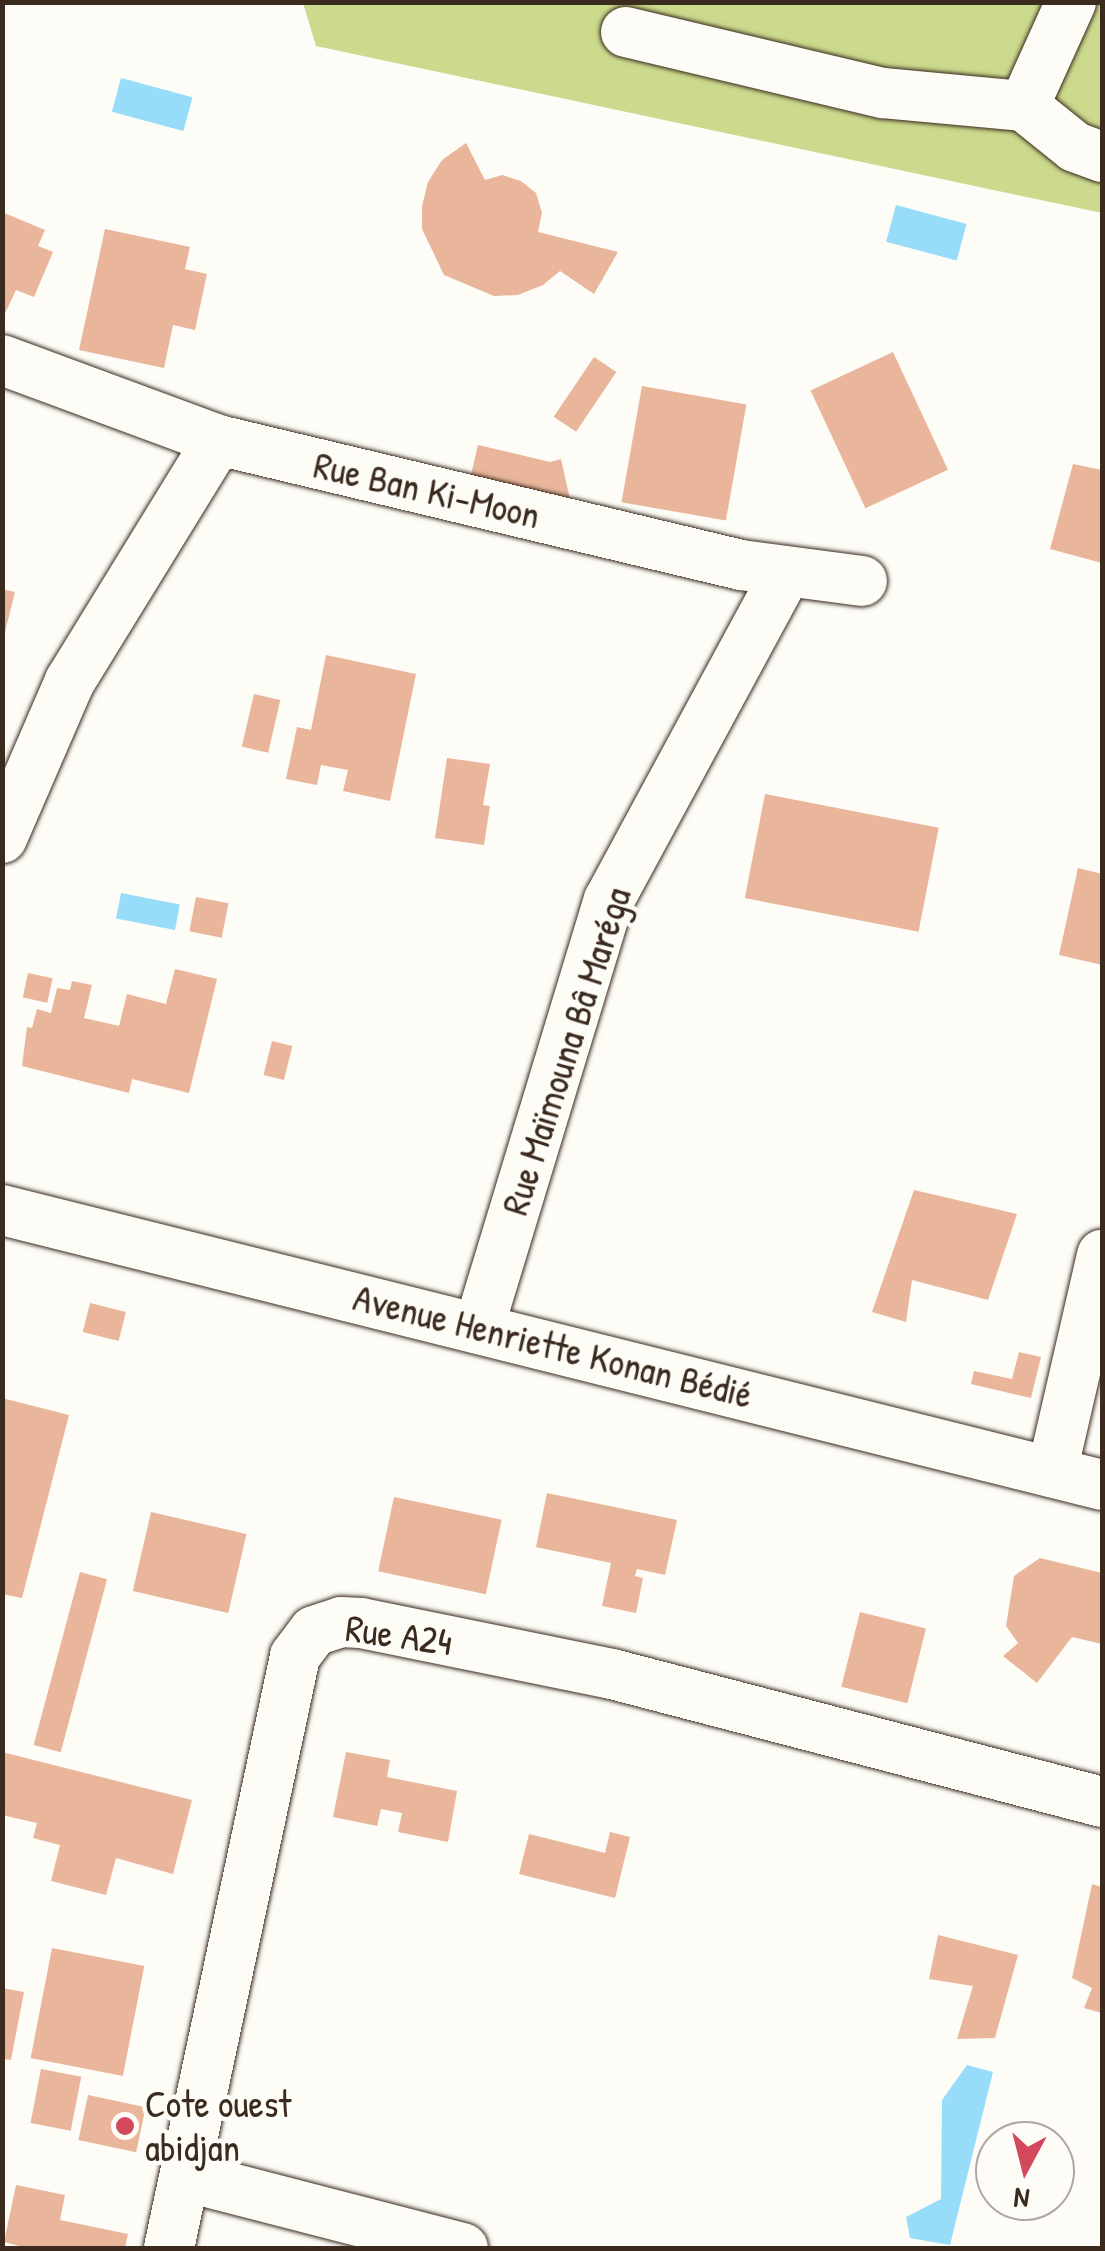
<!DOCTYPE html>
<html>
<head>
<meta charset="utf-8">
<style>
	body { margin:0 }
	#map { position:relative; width:1105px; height:2251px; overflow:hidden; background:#fdfcf7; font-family:"Patrick Hand",sans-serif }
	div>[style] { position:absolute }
	.green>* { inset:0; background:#ccda8d }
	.water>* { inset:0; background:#97dcf9; transform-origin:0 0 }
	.building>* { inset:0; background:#e9b69b; transform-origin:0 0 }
	.roads { filter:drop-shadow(0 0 2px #3b2a1e) drop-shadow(0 0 2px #3b2a1e) }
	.minor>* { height:50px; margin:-25px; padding:0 25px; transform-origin:25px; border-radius:25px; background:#fdfcf7 }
	.dots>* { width:28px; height:28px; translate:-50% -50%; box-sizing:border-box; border:5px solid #fdfcf7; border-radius:50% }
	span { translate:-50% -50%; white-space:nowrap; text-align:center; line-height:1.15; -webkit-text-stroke:9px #fdfcf7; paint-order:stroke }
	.street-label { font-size:38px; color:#3b2a1e }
	.poi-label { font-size:38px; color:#3b2a1e }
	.left { translate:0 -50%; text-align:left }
	.frame { position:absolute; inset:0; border:5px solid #3b2a1e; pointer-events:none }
	.north { position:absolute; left:975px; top:2121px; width:100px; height:100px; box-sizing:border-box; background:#fdfcf7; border:2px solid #afa8a0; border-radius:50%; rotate:187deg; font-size:28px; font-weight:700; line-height:40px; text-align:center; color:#3b2a1e }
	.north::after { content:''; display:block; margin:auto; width:35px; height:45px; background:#d1495b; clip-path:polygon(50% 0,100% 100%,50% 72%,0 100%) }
</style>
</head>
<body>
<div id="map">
	<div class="green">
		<div style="clip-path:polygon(303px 3px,1102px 3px,1102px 213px,316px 46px)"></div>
	</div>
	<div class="water">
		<div style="left:121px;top:78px;width:74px;height:35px;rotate:15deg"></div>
		<div style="left:896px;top:205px;width:73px;height:38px;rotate:15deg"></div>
		<div style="left:121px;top:893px;width:60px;height:26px;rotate:11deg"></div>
		<div style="clip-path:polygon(967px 2065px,993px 2072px,950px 2245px,910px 2238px,906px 2217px,941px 2199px,942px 2100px)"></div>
	</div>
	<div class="building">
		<div style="clip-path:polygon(466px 143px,485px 180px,502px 175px,521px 181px,536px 193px,542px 213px,538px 232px,618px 252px,594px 294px,560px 271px,543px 285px,518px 295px,494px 296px,444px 275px,422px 229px,422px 206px,428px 182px,442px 160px)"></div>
		<div style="clip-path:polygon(2px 212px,45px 230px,38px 246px,53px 252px,34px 297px,16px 290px,2px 320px)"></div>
		<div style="clip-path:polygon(105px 229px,190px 247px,185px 269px,207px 274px,195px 330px,173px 325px,164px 368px,79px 350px)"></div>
		<div style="left:893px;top:352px;width:130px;height:91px;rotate:65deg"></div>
		<div style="left:594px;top:357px;width:27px;height:72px;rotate:34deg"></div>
		<div style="left:642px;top:386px;width:106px;height:118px;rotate:10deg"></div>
		<div style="clip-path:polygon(478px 445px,550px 462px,561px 459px,574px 517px,467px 492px)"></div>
		<div style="clip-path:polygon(1073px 464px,1102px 470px,1102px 563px,1050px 549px)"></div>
		<div style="clip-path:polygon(2px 589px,15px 592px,4px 636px,2px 636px)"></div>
		<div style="clip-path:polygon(326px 655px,416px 674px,390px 801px,343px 791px,348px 770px,321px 765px,317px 785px,286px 779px,297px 727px,311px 730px)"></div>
		<div style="left:254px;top:694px;width:27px;height:54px;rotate:13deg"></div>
		<div style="clip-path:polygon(447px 758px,490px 764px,483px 805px,490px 806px,484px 845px,435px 838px)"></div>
		<div style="left:765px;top:794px;width:177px;height:106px;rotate:11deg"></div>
		<div style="clip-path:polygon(1078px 868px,1102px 874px,1102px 965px,1059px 955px)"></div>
		<div style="left:196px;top:897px;width:33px;height:35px;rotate:11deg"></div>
		<div style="clip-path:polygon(175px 969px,217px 979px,189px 1093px,132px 1079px,129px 1093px,22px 1066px,27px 1027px,32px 1028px,37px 1009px,51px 1013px,57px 988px,70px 990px,72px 981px,92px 985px,84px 1018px,119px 1026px,127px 994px,166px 1004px)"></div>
		<div style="left:28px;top:973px;width:25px;height:25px;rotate:12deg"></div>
		<div style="left:272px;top:1041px;width:21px;height:35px;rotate:14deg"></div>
		<div style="clip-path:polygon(914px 1190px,1017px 1214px,988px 1300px,912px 1280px,906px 1322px,872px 1312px)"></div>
		<div style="left:90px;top:1303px;width:37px;height:30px;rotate:14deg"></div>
		<div style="clip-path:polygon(1019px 1352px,1041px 1357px,1031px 1398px,971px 1384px,974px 1371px,1012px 1379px)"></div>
		<div style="clip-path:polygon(2px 1398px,69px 1415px,22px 1598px,2px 1594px)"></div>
		<div style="clip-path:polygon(547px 1493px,677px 1520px,665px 1575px,637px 1569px,635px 1576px,643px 1578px,636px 1613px,602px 1606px,611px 1563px,536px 1547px)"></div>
		<div style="left:394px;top:1497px;width:110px;height:76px;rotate:12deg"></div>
		<div style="left:151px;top:1512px;width:98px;height:81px;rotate:13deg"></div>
		<div style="clip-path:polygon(1040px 1558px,1102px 1573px,1102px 1644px,1072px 1637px,1037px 1683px,1003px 1656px,1018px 1643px,1006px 1626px,1014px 1576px)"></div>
		<div style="left:80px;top:1572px;width:28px;height:179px;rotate:15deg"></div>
		<div style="left:860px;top:1612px;width:68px;height:77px;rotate:14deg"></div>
		<div style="clip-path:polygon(2px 1752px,192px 1800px,173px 1874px,116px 1858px,106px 1895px,51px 1881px,60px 1845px,33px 1838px,37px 1823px,2px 1815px)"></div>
		<div style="clip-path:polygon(346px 1752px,390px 1760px,387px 1777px,457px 1791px,448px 1842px,398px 1832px,402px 1813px,381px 1809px,377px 1826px,333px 1817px)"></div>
		<div style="clip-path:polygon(610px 1832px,630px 1837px,615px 1898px,519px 1874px,529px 1834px,605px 1853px)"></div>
		<div style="clip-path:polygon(1092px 1884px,1102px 1887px,1102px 2013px,1084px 2008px,1092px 1988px,1072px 1978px)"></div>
		<div style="clip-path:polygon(938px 1935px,1018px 1955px,995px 2038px,957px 2039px,973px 1986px,929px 1979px)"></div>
		<div style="left:52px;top:1948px;width:94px;height:112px;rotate:11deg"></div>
		<div style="clip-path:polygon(2px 1988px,24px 1992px,11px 2060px,2px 2059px)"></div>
		<div style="left:41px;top:2069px;width:41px;height:55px;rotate:11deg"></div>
		<div style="left:88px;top:2095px;width:59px;height:46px;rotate:12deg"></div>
		<div style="clip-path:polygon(16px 2185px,65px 2195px,60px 2220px,128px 2234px,125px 2248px,27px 2248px,4px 2242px)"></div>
	</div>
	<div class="roads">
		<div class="minor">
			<div style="left:626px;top:32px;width:264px;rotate:13.4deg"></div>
			<div style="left:883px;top:93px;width:142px;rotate:5.3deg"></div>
			<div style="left:1024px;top:106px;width:65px;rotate:38.8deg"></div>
			<div style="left:1075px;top:147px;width:29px;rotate:20deg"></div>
			<div style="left:1024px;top:106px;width:114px;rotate:-65.7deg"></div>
			<div style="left:2px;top:360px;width:230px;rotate:20.3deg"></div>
			<div style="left:218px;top:440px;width:538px;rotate:13.44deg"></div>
			<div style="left:741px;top:565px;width:122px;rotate:7.5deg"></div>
			<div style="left:2px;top:838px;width:171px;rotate:-66.6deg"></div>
			<div style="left:70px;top:681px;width:283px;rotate:-58.4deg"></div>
			<div style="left:2px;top:1210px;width:1134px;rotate:14.04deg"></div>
			<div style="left:479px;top:1327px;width:446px;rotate:-73.1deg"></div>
			<div style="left:609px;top:900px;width:373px;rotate:-61.6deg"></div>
			<div style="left:1052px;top:1472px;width:223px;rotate:-77deg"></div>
			<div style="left:188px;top:2177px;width:284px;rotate:14.5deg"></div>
			<div style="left:169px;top:2248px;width:605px;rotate:-77.98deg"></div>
			<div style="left:295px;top:1656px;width:31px;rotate:-53deg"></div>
			<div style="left:314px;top:1631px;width:28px;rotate:-18deg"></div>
			<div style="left:341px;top:1622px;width:20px;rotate:3deg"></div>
			<div style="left:361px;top:1623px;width:256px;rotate:11.5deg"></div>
			<div style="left:612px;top:1674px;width:506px;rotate:14.64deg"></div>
		</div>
	</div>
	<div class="dots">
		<div style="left:125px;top:2126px;background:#d1495b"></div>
	</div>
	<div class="street-label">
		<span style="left:427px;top:490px;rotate:13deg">Rue Ban Ki-Moon</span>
		<span style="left:566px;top:1051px;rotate:-72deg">Rue Maïmouna Bâ Maréga</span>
		<span style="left:553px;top:1346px;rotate:14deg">Avenue Henriette Konan Bédié</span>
		<span style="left:399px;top:1635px;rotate:8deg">Rue A24</span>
	</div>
	<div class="poi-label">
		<span class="left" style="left:145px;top:2126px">Cote ouest<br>abidjan</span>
	</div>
	<div class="frame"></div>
	<div class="north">N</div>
</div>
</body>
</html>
